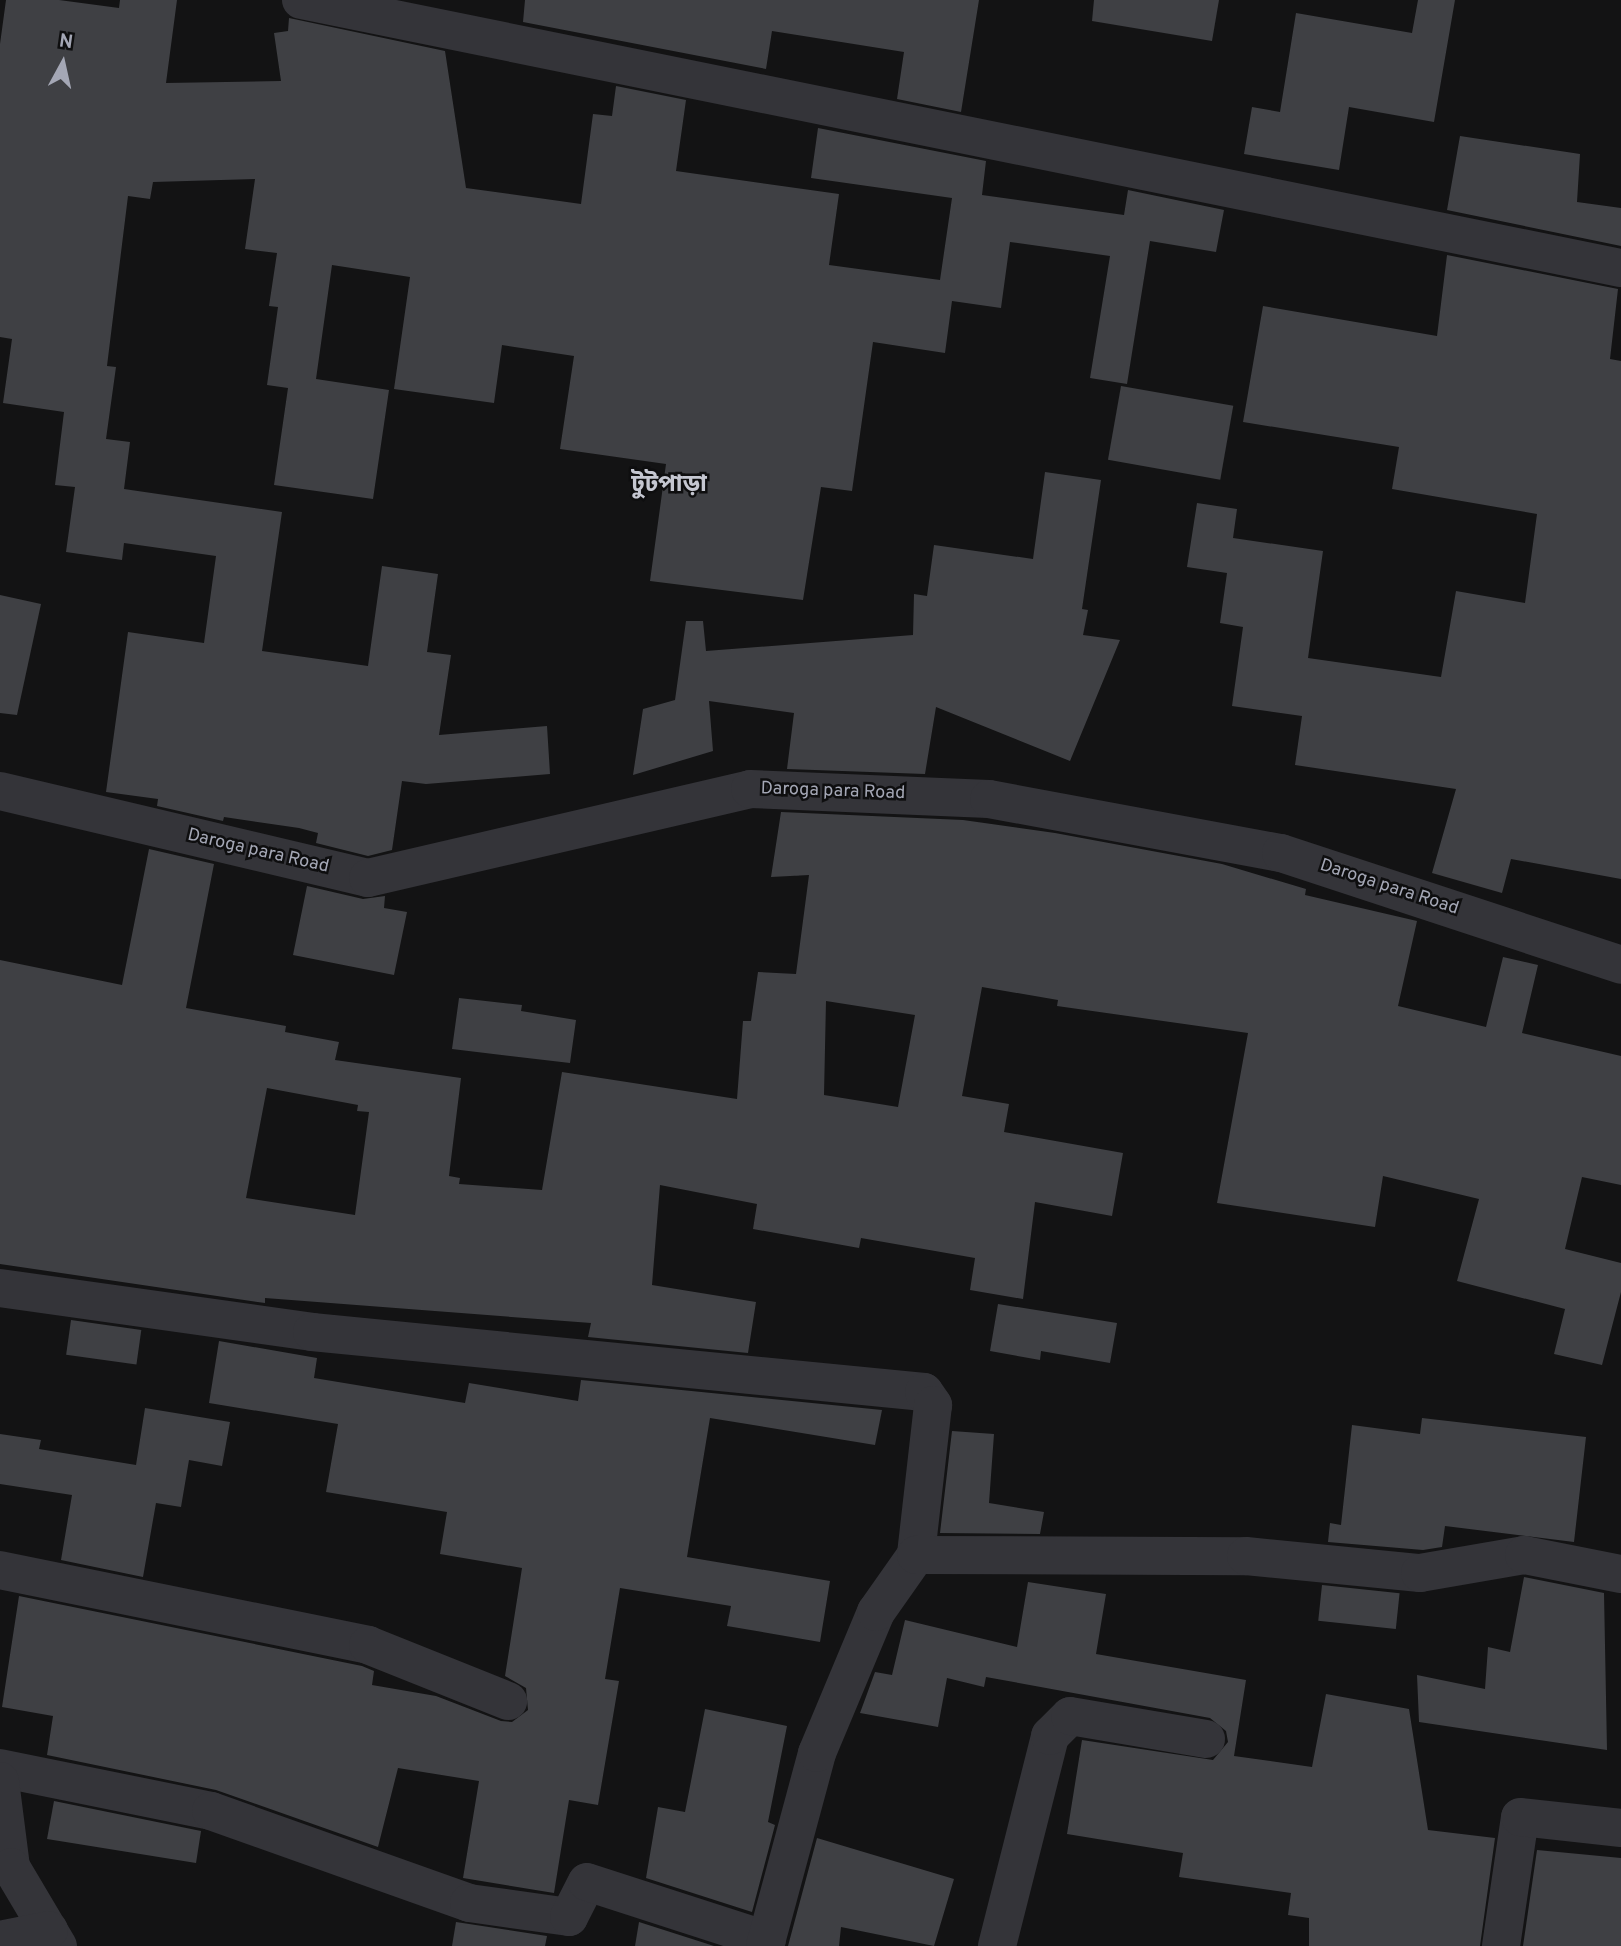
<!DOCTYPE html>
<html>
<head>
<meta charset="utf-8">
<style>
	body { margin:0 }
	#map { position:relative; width:1621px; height:1946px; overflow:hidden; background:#131314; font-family:Overpass,"Noto Sans Bengali",sans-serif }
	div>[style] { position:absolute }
	.building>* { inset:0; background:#3f4044; transform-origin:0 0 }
	.minor>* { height:38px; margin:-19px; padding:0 19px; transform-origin:19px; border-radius:19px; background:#343439 }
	span { translate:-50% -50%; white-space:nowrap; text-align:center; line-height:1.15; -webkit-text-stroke:5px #0e0e0f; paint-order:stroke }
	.street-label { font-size:18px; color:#a4a7b5 }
	.district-label { font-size:24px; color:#c5c7d1; font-weight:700 }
	.north { position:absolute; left:28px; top:28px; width:70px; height:70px; -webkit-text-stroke:5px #0e0e0f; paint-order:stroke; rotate:8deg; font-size:19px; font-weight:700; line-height:28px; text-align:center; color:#a4a7b5 }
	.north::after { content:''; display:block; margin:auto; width:24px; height:32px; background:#a4a7b5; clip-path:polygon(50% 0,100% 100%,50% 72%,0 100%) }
</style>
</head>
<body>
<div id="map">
	<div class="building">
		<div style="clip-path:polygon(6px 0,59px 0,119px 8px,120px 0,177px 0,166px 83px,281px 81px,274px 33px,288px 31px,289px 18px,445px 51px,466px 188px,581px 204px,593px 114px,612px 116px,616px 86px,686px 100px,676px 171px,839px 194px,829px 265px,940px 280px,952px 198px,811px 178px,818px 128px,986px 161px,982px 195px,1124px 215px,1128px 190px,1224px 210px,1216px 252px,1150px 241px,1127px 384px,1090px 378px,1110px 256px,1010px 242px,1001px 308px,952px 301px,945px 353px,873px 342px,852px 491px,821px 487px,803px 600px,650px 581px,666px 464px,560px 449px,574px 356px,502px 345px,494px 403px,394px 389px,410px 277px,332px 265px,316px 379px,389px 390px,373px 499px,274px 485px,288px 388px,267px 385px,278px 307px,269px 306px,277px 253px,245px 249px,255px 179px,153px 182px,150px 199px,128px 196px,107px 366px,116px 367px,106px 439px,130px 442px,124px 489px,282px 512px,262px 651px,368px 666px,382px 566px,438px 574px,427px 652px,451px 655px,439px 735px,547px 726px,550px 774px,426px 784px,402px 781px,392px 850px,368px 856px,316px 843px,318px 833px,299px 828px,224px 817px,223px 821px,157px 806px,158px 799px,106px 792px,128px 632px,204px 643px,216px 556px,124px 543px,122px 560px,66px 552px,75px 487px,55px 485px,64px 412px,3px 403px,12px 339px,0 337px,0 44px)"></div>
		<div style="clip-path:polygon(525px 0,979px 0,961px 112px,897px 99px,904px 52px,772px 31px,766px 69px,523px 22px)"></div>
		<div style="clip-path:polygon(1094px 0,1219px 0,1212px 41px,1092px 21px)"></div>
		<div style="clip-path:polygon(1418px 0,1455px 0,1434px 122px,1349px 107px,1339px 170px,1244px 154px,1252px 107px,1280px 112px,1296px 13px,1412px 33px)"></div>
		<div style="clip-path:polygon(1460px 136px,1580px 154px,1577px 202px,1621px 208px,1621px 246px,1447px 210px)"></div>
		<div style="clip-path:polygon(1447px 255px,1618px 289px,1610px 359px,1621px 361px,1621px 879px,1511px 859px,1502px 893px,1432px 873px,1456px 789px,1295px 765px,1302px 716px,1232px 706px,1243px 627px,1220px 623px,1227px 573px,1187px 567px,1197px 503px,1237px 509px,1233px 538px,1323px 551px,1308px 658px,1441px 677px,1456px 591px,1525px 603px,1537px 514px,1392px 489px,1399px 447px,1243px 422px,1263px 306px,1437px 336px)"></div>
		<div style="left:1121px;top:386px;width:114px;height:75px;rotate:10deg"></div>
		<div style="clip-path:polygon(1045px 472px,1101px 480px,1082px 609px,1088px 610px,1083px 635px,1120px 640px,1070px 761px,936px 707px,925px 774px,787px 769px,794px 713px,709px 701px,713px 751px,633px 775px,643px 709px,675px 700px,686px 621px,703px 621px,706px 651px,913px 635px,914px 594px,927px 596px,934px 545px,1033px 559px)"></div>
		<div style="clip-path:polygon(0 595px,41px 604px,17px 715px,0 713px)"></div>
		<div style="clip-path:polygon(evenodd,781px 812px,963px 820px,1055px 833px,1222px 864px,1306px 889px,1305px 895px,1417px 921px,1398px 1006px,1486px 1027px,1503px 957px,1538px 965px,1522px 1033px,1621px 1056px,1621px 1185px,1582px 1177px,1565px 1249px,1621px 1263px,1621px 1292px,1602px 1365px,1554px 1354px,1565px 1309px,1457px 1281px,1479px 1199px,1383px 1176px,1375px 1227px,1217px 1203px,1248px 1033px,1057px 1006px,1058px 1000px,982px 987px,962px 1096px,1009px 1104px,1004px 1132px,1123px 1153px,1112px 1216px,1035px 1202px,1023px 1299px,970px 1290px,975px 1258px,861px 1238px,859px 1248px,753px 1229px,757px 1204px,660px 1185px,652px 1285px,756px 1302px,748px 1353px,588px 1337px,591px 1323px,265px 1298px,265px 1303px,0 1264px,0 960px,122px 985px,149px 849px,214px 864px,186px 1008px,286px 1026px,285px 1032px,339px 1042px,335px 1060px,461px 1078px,449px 1176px,460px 1178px,459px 1184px,542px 1190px,562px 1072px,737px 1099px,743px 1021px,751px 1021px,758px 972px,796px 974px,809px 875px,771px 877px,781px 812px,826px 1001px,915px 1015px,898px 1107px,824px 1095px,826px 1001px,781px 812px,267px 1088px,358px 1105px,357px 1111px,369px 1112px,355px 1215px,246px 1198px,267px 1088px)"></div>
		<div style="clip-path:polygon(307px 886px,363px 899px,385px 896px,384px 908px,407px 912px,394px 975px,293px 955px)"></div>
		<div style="clip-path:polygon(459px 998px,522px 1005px,521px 1011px,576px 1020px,570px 1063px,452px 1049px)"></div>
		<div style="clip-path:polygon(998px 1304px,1117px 1323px,1110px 1363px,1041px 1351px,1040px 1360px,990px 1351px)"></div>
		<div style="left:71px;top:1320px;width:71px;height:35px;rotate:8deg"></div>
		<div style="clip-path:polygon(219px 1341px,317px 1358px,314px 1378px,465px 1403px,469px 1383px,578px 1401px,581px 1380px,882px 1410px,875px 1445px,710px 1418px,687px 1557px,830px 1581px,820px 1642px,727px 1626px,731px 1606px,620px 1588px,605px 1679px,619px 1681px,598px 1805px,569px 1800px,554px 1893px,463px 1878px,479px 1781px,398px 1768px,378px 1847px,216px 1790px,47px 1755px,53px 1716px,2px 1707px,19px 1596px,362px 1666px,374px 1671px,372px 1685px,436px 1696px,501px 1721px,512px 1722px,528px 1710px,526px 1688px,505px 1676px,522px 1568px,440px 1554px,447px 1512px,326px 1492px,338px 1424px,209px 1403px)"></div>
		<div style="clip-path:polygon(145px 1408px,230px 1422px,222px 1466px,189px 1460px,181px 1507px,156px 1503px,143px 1577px,61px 1560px,72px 1495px,0 1484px,0 1434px,41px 1440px,39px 1449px,136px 1465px)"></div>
		<div style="clip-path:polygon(1422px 1418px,1586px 1437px,1574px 1542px,1445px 1526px,1442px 1547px,1423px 1550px,1328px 1542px,1330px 1523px,1341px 1525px,1352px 1425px,1420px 1434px)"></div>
		<div style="clip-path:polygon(952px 1431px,994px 1434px,989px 1503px,1044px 1512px,1040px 1534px,940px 1533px)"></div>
		<div style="clip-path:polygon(1524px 1577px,1604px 1593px,1607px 1750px,1419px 1722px,1417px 1675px,1485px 1689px,1488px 1647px,1510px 1652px)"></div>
		<div style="clip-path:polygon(1028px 1582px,1106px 1594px,1096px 1654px,1246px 1680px,1234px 1756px,1312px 1767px,1326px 1694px,1409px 1709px,1428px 1830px,1495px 1838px,1480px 1946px,1309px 1946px,1309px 1918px,1288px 1915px,1291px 1893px,1179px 1877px,1183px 1853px,1067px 1834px,1082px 1740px,1213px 1760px,1228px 1742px,1226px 1731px,1210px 1718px,986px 1677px,984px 1687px,947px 1678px,938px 1727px,860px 1713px,875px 1672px,892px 1675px,905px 1620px,1017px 1647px)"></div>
		<div style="left:1322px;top:1585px;width:78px;height:36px;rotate:6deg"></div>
		<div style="clip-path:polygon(705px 1709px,787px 1726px,768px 1822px,775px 1825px,752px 1912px,646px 1878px,658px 1807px,685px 1812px)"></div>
		<div style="clip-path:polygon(54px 1801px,201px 1831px,196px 1863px,47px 1839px)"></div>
		<div style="clip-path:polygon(817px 1838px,954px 1879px,934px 1946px,841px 1927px,839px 1946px,788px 1946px)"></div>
		<div style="clip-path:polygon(1537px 1850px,1621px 1858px,1621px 1946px,1523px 1946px)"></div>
		<div style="clip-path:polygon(456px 1922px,547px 1936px,545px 1946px,452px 1946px)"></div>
		<div style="clip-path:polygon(639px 1922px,714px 1946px,635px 1946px)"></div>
	</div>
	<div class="minor">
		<div style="left:301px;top:0;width:1347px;rotate:11.48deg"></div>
		<div style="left:0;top:791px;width:378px;rotate:13.3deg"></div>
		<div style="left:368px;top:878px;width:392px;rotate:-13.1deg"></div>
		<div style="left:750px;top:789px;width:239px;rotate:2.4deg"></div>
		<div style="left:989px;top:799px;width:297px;rotate:10.5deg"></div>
		<div style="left:1281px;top:853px;width:358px;rotate:18.2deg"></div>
		<div style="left:0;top:1288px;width:315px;rotate:8deg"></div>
		<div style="left:312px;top:1332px;width:615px;rotate:5.6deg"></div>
		<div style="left:924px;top:1392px;width:16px;rotate:55deg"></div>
		<div style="left:933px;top:1405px;width:151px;rotate:96.5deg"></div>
		<div style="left:0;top:1570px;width:376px;rotate:11.5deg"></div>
		<div style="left:368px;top:1645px;width:151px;rotate:21.8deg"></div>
		<div style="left:0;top:1768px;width:215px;rotate:11.5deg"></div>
		<div style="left:211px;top:1811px;width:274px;rotate:19.6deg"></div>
		<div style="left:469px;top:1903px;width:101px;rotate:8deg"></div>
		<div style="left:569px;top:1917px;width:39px;rotate:-63deg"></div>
		<div style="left:587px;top:1882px;width:189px;rotate:17.9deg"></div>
		<div style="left:0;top:1781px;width:87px;rotate:82.7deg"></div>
		<div style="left:11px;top:1867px;width:92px;rotate:59.3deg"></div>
		<div style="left:0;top:1940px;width:50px;rotate:-11.5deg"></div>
		<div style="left:765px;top:1946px;width:200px;rotate:-74.9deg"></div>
		<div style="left:817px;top:1753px;width:153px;rotate:-67.3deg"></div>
		<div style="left:876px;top:1612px;width:70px;rotate:-54.9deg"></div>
		<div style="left:916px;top:1555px;width:330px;rotate:0.2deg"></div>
		<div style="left:1246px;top:1556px;width:175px;rotate:5.6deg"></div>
		<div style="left:1420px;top:1573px;width:106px;rotate:-9.8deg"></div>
		<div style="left:1524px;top:1555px;width:99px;rotate:11.1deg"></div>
		<div style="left:997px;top:1946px;width:217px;rotate:-75.8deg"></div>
		<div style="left:1050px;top:1736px;width:28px;rotate:-45deg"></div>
		<div style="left:1070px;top:1716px;width:138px;rotate:9.6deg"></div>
		<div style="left:1501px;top:1946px;width:130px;rotate:-81.6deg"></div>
		<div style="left:1520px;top:1817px;width:102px;rotate:6.2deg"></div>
	</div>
	<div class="street-label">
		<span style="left:833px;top:792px;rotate:2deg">Daroga para Road</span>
		<span style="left:258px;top:852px;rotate:13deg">Daroga para Road</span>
		<span style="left:1389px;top:888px;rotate:18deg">Daroga para Road</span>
	</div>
	<div class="district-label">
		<span style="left:669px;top:486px">টুটপাড়া</span>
	</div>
	<div class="north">N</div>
</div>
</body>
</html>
